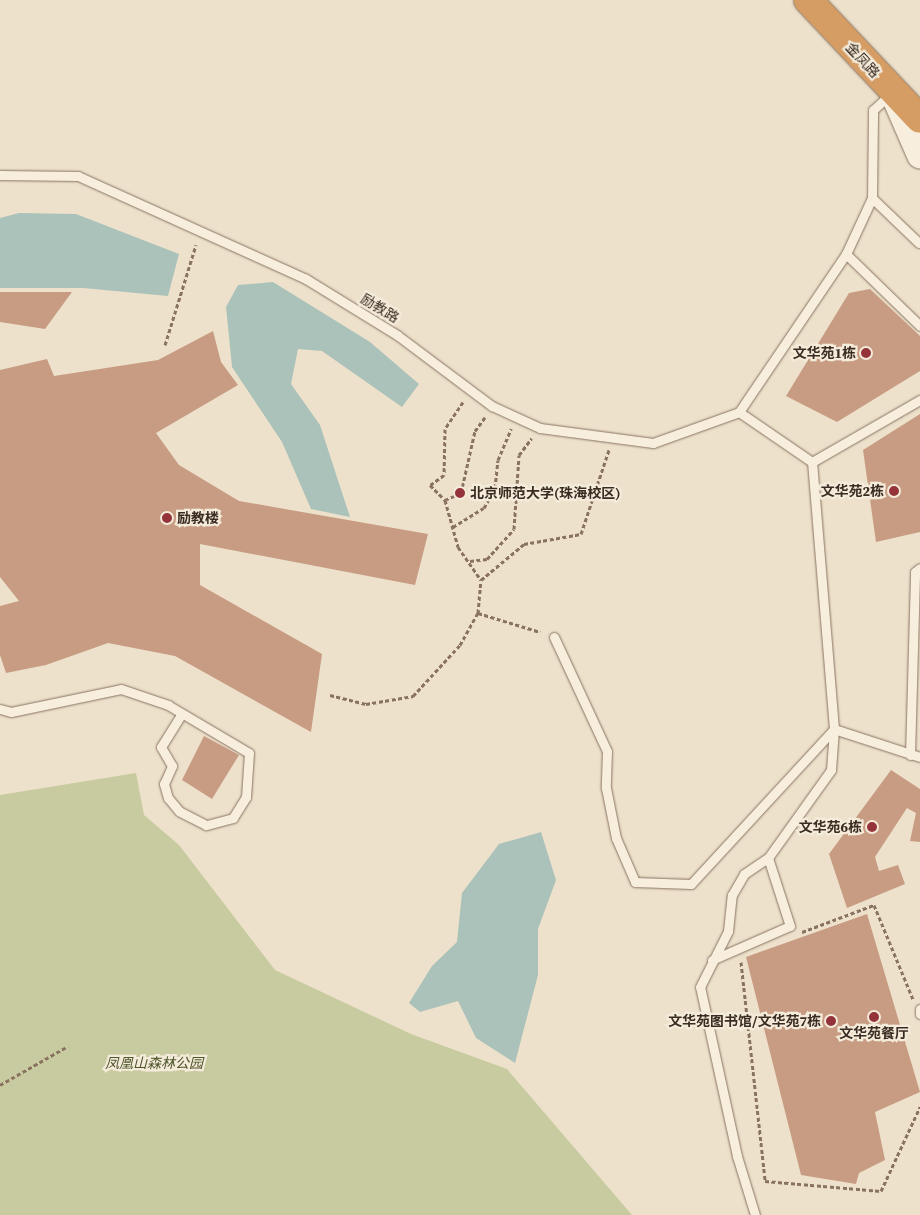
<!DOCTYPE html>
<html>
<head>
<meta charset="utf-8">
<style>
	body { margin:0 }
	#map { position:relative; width:920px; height:1215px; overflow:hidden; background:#ede1cb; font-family:"Source Serif 4","Noto Sans SC",serif }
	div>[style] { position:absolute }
	.green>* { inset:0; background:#c8cb9f }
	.water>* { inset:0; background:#abc2ba }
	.building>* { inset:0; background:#c89c83 }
	.path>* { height:3px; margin-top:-1.5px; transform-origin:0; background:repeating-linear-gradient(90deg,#897360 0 4px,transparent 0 6.5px) }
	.roads { filter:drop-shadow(0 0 1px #897360) drop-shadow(0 0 1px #897360) }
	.lane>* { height:9px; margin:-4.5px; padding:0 4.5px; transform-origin:4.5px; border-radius:4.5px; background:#f7eede }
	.secondary>* { height:26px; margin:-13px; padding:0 13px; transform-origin:13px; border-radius:13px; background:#f7eede }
	.highway>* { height:28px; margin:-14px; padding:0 14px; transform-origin:14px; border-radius:14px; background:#d59c63 }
	.dots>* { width:14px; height:14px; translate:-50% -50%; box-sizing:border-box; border:2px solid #f4ebda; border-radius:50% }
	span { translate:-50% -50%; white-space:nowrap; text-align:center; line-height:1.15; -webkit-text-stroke:4.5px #f4ebda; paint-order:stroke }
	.street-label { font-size:14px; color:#3a2c22 }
	.poi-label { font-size:14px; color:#3a2c22; font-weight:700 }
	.right { translate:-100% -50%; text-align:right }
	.left { translate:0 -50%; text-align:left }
	.park-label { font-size:14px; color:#4d552a; font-style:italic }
</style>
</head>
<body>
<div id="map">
	<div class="green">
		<div style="clip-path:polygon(136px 773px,144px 815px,179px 845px,275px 970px,411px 1034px,507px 1069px,632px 1215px,0 1215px,0 795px)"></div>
	</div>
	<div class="water">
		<div style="clip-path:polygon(19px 213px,76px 214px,179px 254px,168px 296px,83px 288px,0 288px,0 218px)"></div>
		<div style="clip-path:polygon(273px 282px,370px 342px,419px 384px,402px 407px,322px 351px,298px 349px,291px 384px,320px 425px,350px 517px,311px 509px,282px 442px,232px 367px,226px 307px,238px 285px)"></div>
		<div style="clip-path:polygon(541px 832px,556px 880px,538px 929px,538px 975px,515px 1063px,476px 1038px,458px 1001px,420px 1012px,409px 1003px,432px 966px,457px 942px,462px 893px,499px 844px)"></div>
	</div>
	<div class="building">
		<div style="clip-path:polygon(870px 289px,920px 336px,920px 371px,837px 422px,786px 396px,849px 293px)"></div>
		<div style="clip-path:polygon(0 292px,72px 292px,45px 329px,0 322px)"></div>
		<div style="clip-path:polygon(213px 331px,221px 362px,238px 385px,156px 433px,179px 465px,239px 501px,428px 534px,415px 585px,200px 544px,200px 585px,322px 654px,311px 732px,175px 656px,108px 643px,46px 665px,6px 673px,0 655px,0 606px,19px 601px,0 577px,0 370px,47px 359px,54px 376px,158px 360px)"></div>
		<div style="clip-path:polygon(920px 414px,920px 532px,876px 542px,863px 450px)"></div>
		<div style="clip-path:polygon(204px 736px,239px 755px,212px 799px,182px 780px)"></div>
		<div style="clip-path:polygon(891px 770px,920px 789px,920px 842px,910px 841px,916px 813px,907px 808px,875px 857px,879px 871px,898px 865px,905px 884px,847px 908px,829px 854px)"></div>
		<div style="clip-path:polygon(867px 914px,920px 1092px,875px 1112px,885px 1160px,859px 1173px,856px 1184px,801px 1175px,746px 957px)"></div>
	</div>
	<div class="path">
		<div style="left:165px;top:345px;width:105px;rotate:-72.8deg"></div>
		<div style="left:463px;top:402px;width:32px;rotate:124deg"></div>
		<div style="left:445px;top:429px;width:46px;rotate:91.2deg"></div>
		<div style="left:444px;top:475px;width:17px;rotate:144deg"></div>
		<div style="left:430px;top:485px;width:21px;rotate:45deg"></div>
		<div style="left:445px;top:500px;width:49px;rotate:74.5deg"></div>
		<div style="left:458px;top:547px;width:40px;rotate:55.1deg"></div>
		<div style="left:445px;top:500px;width:17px;rotate:-24deg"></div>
		<div style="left:461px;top:493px;width:64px;rotate:-77.3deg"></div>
		<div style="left:475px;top:431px;width:17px;rotate:-54deg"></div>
		<div style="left:453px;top:527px;width:36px;rotate:-32deg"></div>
		<div style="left:484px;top:508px;width:23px;rotate:-61deg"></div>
		<div style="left:495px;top:488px;width:28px;rotate:-84deg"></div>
		<div style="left:498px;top:460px;width:34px;rotate:-67deg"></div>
		<div style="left:470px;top:561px;width:17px;rotate:-7deg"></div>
		<div style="left:487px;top:559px;width:40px;rotate:-48deg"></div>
		<div style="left:514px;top:529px;width:74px;rotate:-86.1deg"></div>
		<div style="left:519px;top:455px;width:21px;rotate:-53deg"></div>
		<div style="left:478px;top:613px;width:33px;rotate:-85deg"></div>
		<div style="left:481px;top:580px;width:56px;rotate:-39.9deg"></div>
		<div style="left:524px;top:544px;width:58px;rotate:-10deg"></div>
		<div style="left:581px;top:534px;width:89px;rotate:-71.6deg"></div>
		<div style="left:330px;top:695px;width:37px;rotate:14deg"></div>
		<div style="left:366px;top:704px;width:48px;rotate:-9.7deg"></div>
		<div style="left:413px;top:696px;width:69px;rotate:-47.3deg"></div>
		<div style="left:460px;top:645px;width:37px;rotate:-61deg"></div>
		<div style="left:478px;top:613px;width:65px;rotate:17deg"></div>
		<div style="left:802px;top:932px;width:77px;rotate:-20.6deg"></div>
		<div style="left:874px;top:905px;width:102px;rotate:67.5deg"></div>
		<div style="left:741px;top:962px;width:220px;rotate:83.7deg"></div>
		<div style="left:765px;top:1181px;width:116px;rotate:4.9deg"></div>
		<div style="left:881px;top:1191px;width:93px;rotate:-65.1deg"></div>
		<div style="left:0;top:1085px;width:78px;rotate:-29.8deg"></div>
	</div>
	<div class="roads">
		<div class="lane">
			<div style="left:0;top:175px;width:78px;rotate:0.7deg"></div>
			<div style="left:78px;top:176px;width:250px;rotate:24.3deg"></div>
			<div style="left:306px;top:279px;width:107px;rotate:31.6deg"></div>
			<div style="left:397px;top:335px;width:119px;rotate:36.8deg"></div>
			<div style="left:492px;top:406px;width:53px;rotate:24.6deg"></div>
			<div style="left:540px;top:428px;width:114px;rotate:7.6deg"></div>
			<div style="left:653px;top:443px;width:91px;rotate:-19.8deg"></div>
			<div style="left:872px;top:198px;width:65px;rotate:43.8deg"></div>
			<div style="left:846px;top:254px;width:103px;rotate:44.2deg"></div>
			<div style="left:812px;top:462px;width:125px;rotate:-29.9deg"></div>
			<div style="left:554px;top:637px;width:126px;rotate:65.1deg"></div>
			<div style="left:607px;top:751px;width:37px;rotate:92deg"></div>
			<div style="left:606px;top:788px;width:51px;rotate:78.7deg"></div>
			<div style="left:616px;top:838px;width:48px;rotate:66.6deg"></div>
			<div style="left:635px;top:882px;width:56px;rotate:2deg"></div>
			<div style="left:691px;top:884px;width:211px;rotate:-47.3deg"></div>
			<div style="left:834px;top:729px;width:268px;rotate:-94.7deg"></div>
			<div style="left:812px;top:462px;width:88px;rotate:-145.6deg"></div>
			<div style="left:739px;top:412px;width:191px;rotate:-55.9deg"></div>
			<div style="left:846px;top:254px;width:62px;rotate:-65.1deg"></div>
			<div style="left:872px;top:198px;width:88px;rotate:-89.3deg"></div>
			<div style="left:873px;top:110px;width:24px;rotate:-42deg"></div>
			<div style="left:0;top:709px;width:11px;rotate:15deg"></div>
			<div style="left:11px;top:712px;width:112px;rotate:-11.8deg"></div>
			<div style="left:121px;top:689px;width:50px;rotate:18.8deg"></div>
			<div style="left:168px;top:705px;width:94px;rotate:30.7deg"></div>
			<div style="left:249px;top:753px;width:44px;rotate:93.9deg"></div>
			<div style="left:246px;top:797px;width:25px;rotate:122deg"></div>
			<div style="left:233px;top:818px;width:28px;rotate:165deg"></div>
			<div style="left:206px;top:825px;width:30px;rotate:-153deg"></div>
			<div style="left:179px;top:811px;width:17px;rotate:-130deg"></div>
			<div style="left:168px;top:798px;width:15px;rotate:-106deg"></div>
			<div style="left:164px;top:784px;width:20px;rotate:-66deg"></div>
			<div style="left:172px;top:766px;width:22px;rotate:-120deg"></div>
			<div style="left:161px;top:747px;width:36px;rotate:-58deg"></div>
			<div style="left:910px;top:755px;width:183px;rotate:-88.4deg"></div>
			<div style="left:915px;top:572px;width:6px;rotate:-39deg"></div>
			<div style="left:712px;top:960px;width:85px;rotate:-23.6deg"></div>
			<div style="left:790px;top:926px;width:71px;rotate:-107.9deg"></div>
			<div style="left:768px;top:858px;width:108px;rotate:-54.4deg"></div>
			<div style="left:831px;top:770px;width:41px;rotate:-85.8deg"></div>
			<div style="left:834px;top:729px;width:90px;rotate:18deg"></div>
			<div style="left:920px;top:1009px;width:5px;rotate:90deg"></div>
			<div style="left:755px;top:1215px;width:62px;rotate:-107deg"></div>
			<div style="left:737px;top:1156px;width:173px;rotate:-102.3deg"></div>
			<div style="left:700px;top:987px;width:63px;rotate:-63.4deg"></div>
			<div style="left:728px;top:931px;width:36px;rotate:-84deg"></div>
			<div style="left:732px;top:895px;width:24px;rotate:-60deg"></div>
			<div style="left:744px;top:874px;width:29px;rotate:-34deg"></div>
		</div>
		<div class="secondary">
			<div style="left:893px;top:93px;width:68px;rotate:66.5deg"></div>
		</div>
		<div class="highway">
			<div style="left:808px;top:0;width:163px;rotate:46.7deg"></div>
		</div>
	</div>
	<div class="dots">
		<div style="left:866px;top:353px;background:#94333a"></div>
		<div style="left:894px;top:491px;background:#94333a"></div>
		<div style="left:460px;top:493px;background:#94333a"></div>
		<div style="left:167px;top:518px;background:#94333a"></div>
		<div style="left:872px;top:827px;background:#94333a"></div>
		<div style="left:874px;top:1017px;background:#94333a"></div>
		<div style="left:831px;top:1021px;background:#94333a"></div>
	</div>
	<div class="street-label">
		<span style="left:863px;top:60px;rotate:47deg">金凤路</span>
		<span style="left:380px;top:308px;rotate:31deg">励教路</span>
	</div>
	<div class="poi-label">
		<span class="right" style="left:856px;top:353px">文华苑1栋</span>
		<span class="right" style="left:884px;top:491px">文华苑2栋</span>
		<span class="left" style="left:470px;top:493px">北京师范大学(珠海校区)</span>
		<span class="left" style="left:177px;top:518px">励教楼</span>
		<span class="right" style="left:862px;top:827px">文华苑6栋</span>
		<span class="right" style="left:821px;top:1021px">文华苑图书馆/文华苑7栋</span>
		<span style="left:874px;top:1033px">文华苑餐厅</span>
	</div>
	<div class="park-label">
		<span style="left:154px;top:1063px">凤凰山森林公园</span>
	</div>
</div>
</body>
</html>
